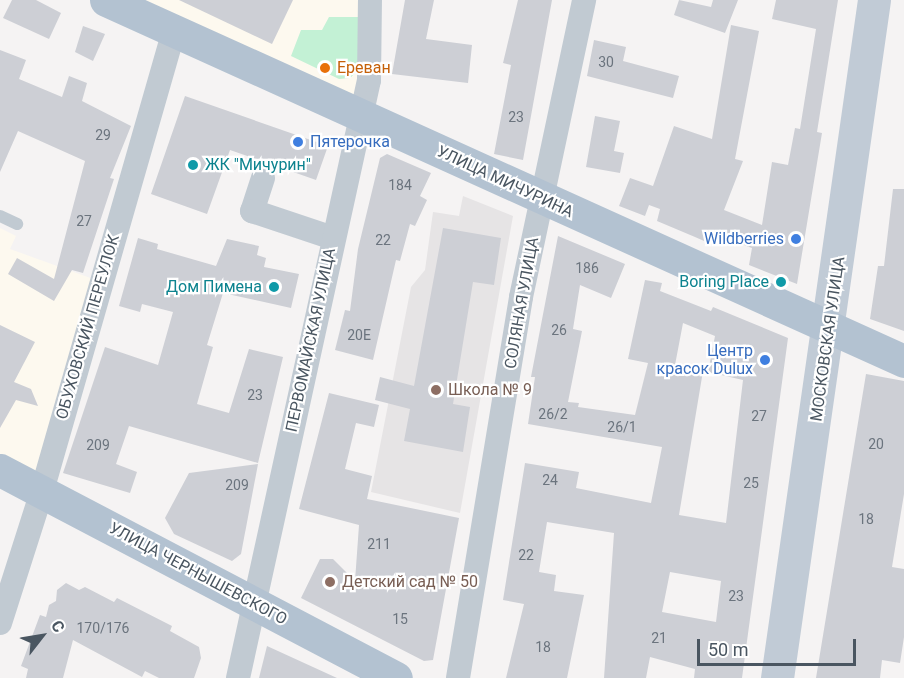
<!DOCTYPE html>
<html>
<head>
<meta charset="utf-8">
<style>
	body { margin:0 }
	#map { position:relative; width:904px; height:678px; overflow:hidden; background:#f5f3f3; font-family:Roboto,sans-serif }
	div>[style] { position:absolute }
	.commercial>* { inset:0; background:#fdf9ef }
	.education>* { inset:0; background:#e6e4e5 }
	.green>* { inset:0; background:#c3f1d5 }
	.building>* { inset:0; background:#cdcfd5 }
	.lane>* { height:12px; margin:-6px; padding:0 6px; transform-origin:6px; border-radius:6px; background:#c1cad2 }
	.street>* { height:24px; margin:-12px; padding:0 12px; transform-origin:12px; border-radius:12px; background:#c1cad2 }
	.secondary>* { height:33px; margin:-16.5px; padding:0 16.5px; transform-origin:16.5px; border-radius:16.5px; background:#c1cbd6 }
	.primary>* { height:33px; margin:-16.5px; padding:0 16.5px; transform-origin:16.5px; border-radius:16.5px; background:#b3c2d1 }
	.dots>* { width:16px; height:16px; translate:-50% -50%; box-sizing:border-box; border:3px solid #fff; border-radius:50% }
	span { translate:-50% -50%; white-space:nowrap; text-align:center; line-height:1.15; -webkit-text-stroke:4.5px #fff; paint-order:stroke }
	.number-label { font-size:14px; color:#6b747e }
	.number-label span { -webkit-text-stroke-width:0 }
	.food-label { font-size:16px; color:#c56008 }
	.left { translate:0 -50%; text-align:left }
	.shop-label { font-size:16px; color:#366cbe }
	.right { translate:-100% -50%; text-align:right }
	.culture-label { font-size:16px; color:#0d838f }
	.street-label { font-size:16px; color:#4a5661 }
	.education-label { font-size:16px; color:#785e54 }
	.north { position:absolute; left:12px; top:606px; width:60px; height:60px; -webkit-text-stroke:4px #fff; paint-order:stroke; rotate:59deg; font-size:16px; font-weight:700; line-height:24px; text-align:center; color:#4a5661 }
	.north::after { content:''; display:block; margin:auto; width:21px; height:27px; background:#4a5661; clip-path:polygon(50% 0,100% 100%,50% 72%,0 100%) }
	.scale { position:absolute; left:697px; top:639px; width:159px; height:27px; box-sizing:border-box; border:3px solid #4a5661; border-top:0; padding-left:8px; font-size:18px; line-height:21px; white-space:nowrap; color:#4a5661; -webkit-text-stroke:4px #fff; paint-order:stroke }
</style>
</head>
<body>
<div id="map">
	<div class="commercial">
		<div style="clip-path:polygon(136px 0,362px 0,362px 93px,352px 98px)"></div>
		<div style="clip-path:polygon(0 228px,16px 236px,10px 249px,96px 280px,37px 474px,0 455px)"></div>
	</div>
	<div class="education">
		<div style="clip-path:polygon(463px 196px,513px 216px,460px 513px,371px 492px,411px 287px,425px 270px,433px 212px,459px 216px)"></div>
	</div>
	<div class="green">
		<div style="clip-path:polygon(329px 17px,361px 17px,362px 67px,350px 78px,339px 79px,291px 56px,301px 30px,322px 30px)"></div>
	</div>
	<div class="building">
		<div style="clip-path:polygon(12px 0,36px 0,61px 13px,49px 39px,3px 18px)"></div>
		<div style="clip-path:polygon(179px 0,293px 0,272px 44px)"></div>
		<div style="clip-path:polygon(405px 0,434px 0,426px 39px,472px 45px,468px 83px,392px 74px)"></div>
		<div style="clip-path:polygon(518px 0,552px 0,523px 160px,494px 154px,511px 65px,503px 63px)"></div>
		<div style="clip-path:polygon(679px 0,711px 7px,713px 0,738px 0,725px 33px,674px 15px)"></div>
		<div style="clip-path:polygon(776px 0,838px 0,817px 132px,822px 133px,797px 284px,749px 265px,752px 248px,715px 234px,711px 244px,695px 237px,657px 221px,660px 209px,649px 205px,645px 216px,619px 206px,630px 178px,653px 186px,674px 126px,712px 139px,731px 25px,759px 31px,735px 159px,743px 161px,724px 210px,762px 225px,772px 162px,788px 165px,795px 128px,800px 129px,816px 29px,772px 19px)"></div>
		<div style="clip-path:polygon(83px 26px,105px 34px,93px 61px,75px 52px)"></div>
		<div style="clip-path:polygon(594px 40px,626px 47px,623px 61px,679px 76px,673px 98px,587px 76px)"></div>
		<div style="clip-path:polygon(0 50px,26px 60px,19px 79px,62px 97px,69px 76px,87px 83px,82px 101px,131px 126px,110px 178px,114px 179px,83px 273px,72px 270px,54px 301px,8px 274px,17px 258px,54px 279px,85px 161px,18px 131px,0 172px)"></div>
		<div style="clip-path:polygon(185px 96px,328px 146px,316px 180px,230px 150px,207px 214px,151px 194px)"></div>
		<div style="clip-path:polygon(595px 116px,620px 121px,614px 151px,624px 153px,620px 173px,586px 167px)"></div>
		<div style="clip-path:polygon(387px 154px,431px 173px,420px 196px,427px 200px,415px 226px,410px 224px,400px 261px,396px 260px,373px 360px,335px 350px,345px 310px,350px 311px,358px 249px,380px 158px)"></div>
		<div style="clip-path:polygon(893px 189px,904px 189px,904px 331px,870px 319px,878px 266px,884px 266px)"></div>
		<div style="clip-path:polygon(443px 228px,501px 238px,494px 285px,473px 282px,453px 404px,470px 407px,463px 452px,404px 441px,410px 409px,375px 400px,380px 377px,414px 386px)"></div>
		<div style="clip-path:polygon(evenodd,558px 236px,625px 264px,611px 298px,580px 285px,573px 329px,582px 331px,568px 402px,579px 403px,578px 407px,635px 415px,648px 363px,628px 359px,645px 280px,662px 283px,660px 291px,711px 311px,713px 307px,788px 338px,742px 678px,694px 678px,695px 669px,650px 657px,646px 678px,604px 678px,614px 533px,547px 522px,539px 572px,556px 575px,554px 591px,584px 595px,567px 678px,506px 678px,524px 604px,503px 600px,525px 463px,579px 472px,576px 488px,651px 503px,662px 447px,528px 424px,535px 377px,531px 377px,558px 236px,683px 323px,715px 336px,708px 372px,743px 380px,726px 523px,679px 515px,703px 371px,675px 365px,683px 323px,558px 236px,670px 572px,721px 581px,716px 622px,662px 612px,670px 572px)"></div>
		<div style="clip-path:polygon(138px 238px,158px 244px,157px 249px,216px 266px,227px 239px,259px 246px,257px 255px,266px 258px,264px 267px,299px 274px,291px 308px,223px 293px,207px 345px,213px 347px,197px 404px,229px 413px,249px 349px,283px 357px,258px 463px,129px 426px,116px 464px,137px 472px,130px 493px,63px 473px,105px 347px,158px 365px,173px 312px,142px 304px,140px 312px,119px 306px)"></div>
		<div style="clip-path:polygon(0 325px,35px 342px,14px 382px,31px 389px,38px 406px,16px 400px,0 428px)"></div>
		<div style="clip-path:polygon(866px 374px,904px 381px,904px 494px,892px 567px,904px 569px,904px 637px,900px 663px,882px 660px,880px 678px,816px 678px)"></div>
		<div style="clip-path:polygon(329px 393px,379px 405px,374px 427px,356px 423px,345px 469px,372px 476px,367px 499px,459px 518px,433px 660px,424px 661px,301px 598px,320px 559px,333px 559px,355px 581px,359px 525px,299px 509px)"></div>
		<div style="clip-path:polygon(258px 464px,241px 554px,232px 561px,174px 534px,165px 518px,189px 473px)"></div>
		<div style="clip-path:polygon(66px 583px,79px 590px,85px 587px,114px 602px,117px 598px,172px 626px,170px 631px,199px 647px,201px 658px,194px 678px,159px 678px,145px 671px,142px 677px,73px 640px,63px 678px,26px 678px,28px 669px,21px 666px,40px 615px,46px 617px,49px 605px,56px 601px,57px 590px)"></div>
		<div style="clip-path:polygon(267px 646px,337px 678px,259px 678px)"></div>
	</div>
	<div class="lane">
		<div style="left:0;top:216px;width:19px;rotate:25deg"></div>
	</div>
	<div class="street">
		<div style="left:263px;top:178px;width:35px;rotate:108deg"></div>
		<div style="left:252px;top:211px;width:85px;rotate:18.4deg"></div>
		<div style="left:0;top:623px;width:139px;rotate:-72.3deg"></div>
		<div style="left:42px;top:491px;width:480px;rotate:-74deg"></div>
		<div style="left:238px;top:678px;width:612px;rotate:-77.64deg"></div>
		<div style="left:369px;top:80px;width:80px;rotate:-89.3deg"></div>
		<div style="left:458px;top:678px;width:386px;rotate:-80.6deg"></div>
		<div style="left:521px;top:297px;width:304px;rotate:-78deg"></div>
	</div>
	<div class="secondary">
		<div style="left:777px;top:678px;width:685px;rotate:-81.86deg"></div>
	</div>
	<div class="primary">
		<div style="left:106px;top:0;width:876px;rotate:24.34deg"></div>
		<div style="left:0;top:470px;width:447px;rotate:27.7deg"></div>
	</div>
	<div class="dots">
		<div style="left:325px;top:68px;background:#e8710a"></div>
		<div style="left:298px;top:142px;background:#3f7fe0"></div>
		<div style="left:193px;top:165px;background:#0f9aa8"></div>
		<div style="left:796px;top:239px;background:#3f7fe0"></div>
		<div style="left:781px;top:282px;background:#0f9aa8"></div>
		<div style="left:274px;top:287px;background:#0f9aa8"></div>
		<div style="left:765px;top:360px;background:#3f7fe0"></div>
		<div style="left:436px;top:390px;background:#8d6e63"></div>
		<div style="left:330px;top:582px;background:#8d6e63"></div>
	</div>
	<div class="number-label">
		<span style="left:606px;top:62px">30</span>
		<span style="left:516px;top:117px">23</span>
		<span style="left:103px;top:135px">29</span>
		<span style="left:400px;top:185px">184</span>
		<span style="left:84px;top:221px">27</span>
		<span style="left:383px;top:240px">22</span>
		<span style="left:587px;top:268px">186</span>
		<span style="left:559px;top:330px">26</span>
		<span style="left:359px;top:335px">20Е</span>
		<span style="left:255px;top:395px">23</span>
		<span style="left:553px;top:414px">26/2</span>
		<span style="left:759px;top:416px">27</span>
		<span style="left:622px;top:427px">26/1</span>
		<span style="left:876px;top:444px">20</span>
		<span style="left:98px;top:445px">209</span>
		<span style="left:550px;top:480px">24</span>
		<span style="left:751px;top:483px">25</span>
		<span style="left:237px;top:485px">209</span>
		<span style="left:866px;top:519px">18</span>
		<span style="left:379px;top:544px">211</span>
		<span style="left:526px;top:555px">22</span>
		<span style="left:736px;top:596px">23</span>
		<span style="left:400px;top:619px">15</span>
		<span style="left:103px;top:628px">170/176</span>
		<span style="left:659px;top:638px">21</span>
		<span style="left:543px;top:647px">18</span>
	</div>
	<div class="food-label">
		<span class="left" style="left:337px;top:68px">Ереван</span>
	</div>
	<div class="shop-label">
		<span class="left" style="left:310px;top:142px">Пятерочка</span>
		<span class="right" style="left:784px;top:239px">Wildberries</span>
		<span class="right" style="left:753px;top:360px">Центр<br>красок Dulux</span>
	</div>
	<div class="culture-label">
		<span class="left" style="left:205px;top:165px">ЖК "Мичурин"</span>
		<span class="right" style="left:769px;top:282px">Boring Place</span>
		<span class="right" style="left:262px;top:287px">Дом Пимена</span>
	</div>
	<div class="street-label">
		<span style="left:505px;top:182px;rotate:25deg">УЛИЦА МИЧУРИНА</span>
		<span style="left:522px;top:303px;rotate:-80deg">СОЛЯНАЯ УЛИЦА</span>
		<span style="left:88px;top:327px;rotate:-74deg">ОБУХОВСКИЙ ПЕРЕУЛОК</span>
		<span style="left:828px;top:339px;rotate:-82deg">МОСКОВСКАЯ УЛИЦА</span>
		<span style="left:311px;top:340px;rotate:-78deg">ПЕРВОМАЙСКАЯ УЛИЦА</span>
		<span style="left:198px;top:574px;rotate:28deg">УЛИЦА ЧЕРНЫШЕВСКОГО</span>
	</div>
	<div class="education-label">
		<span class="left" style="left:448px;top:390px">Школа № 9</span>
		<span class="left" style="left:342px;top:582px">Детский сад № 50</span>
	</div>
	<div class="north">С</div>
	<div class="scale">50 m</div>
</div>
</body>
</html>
